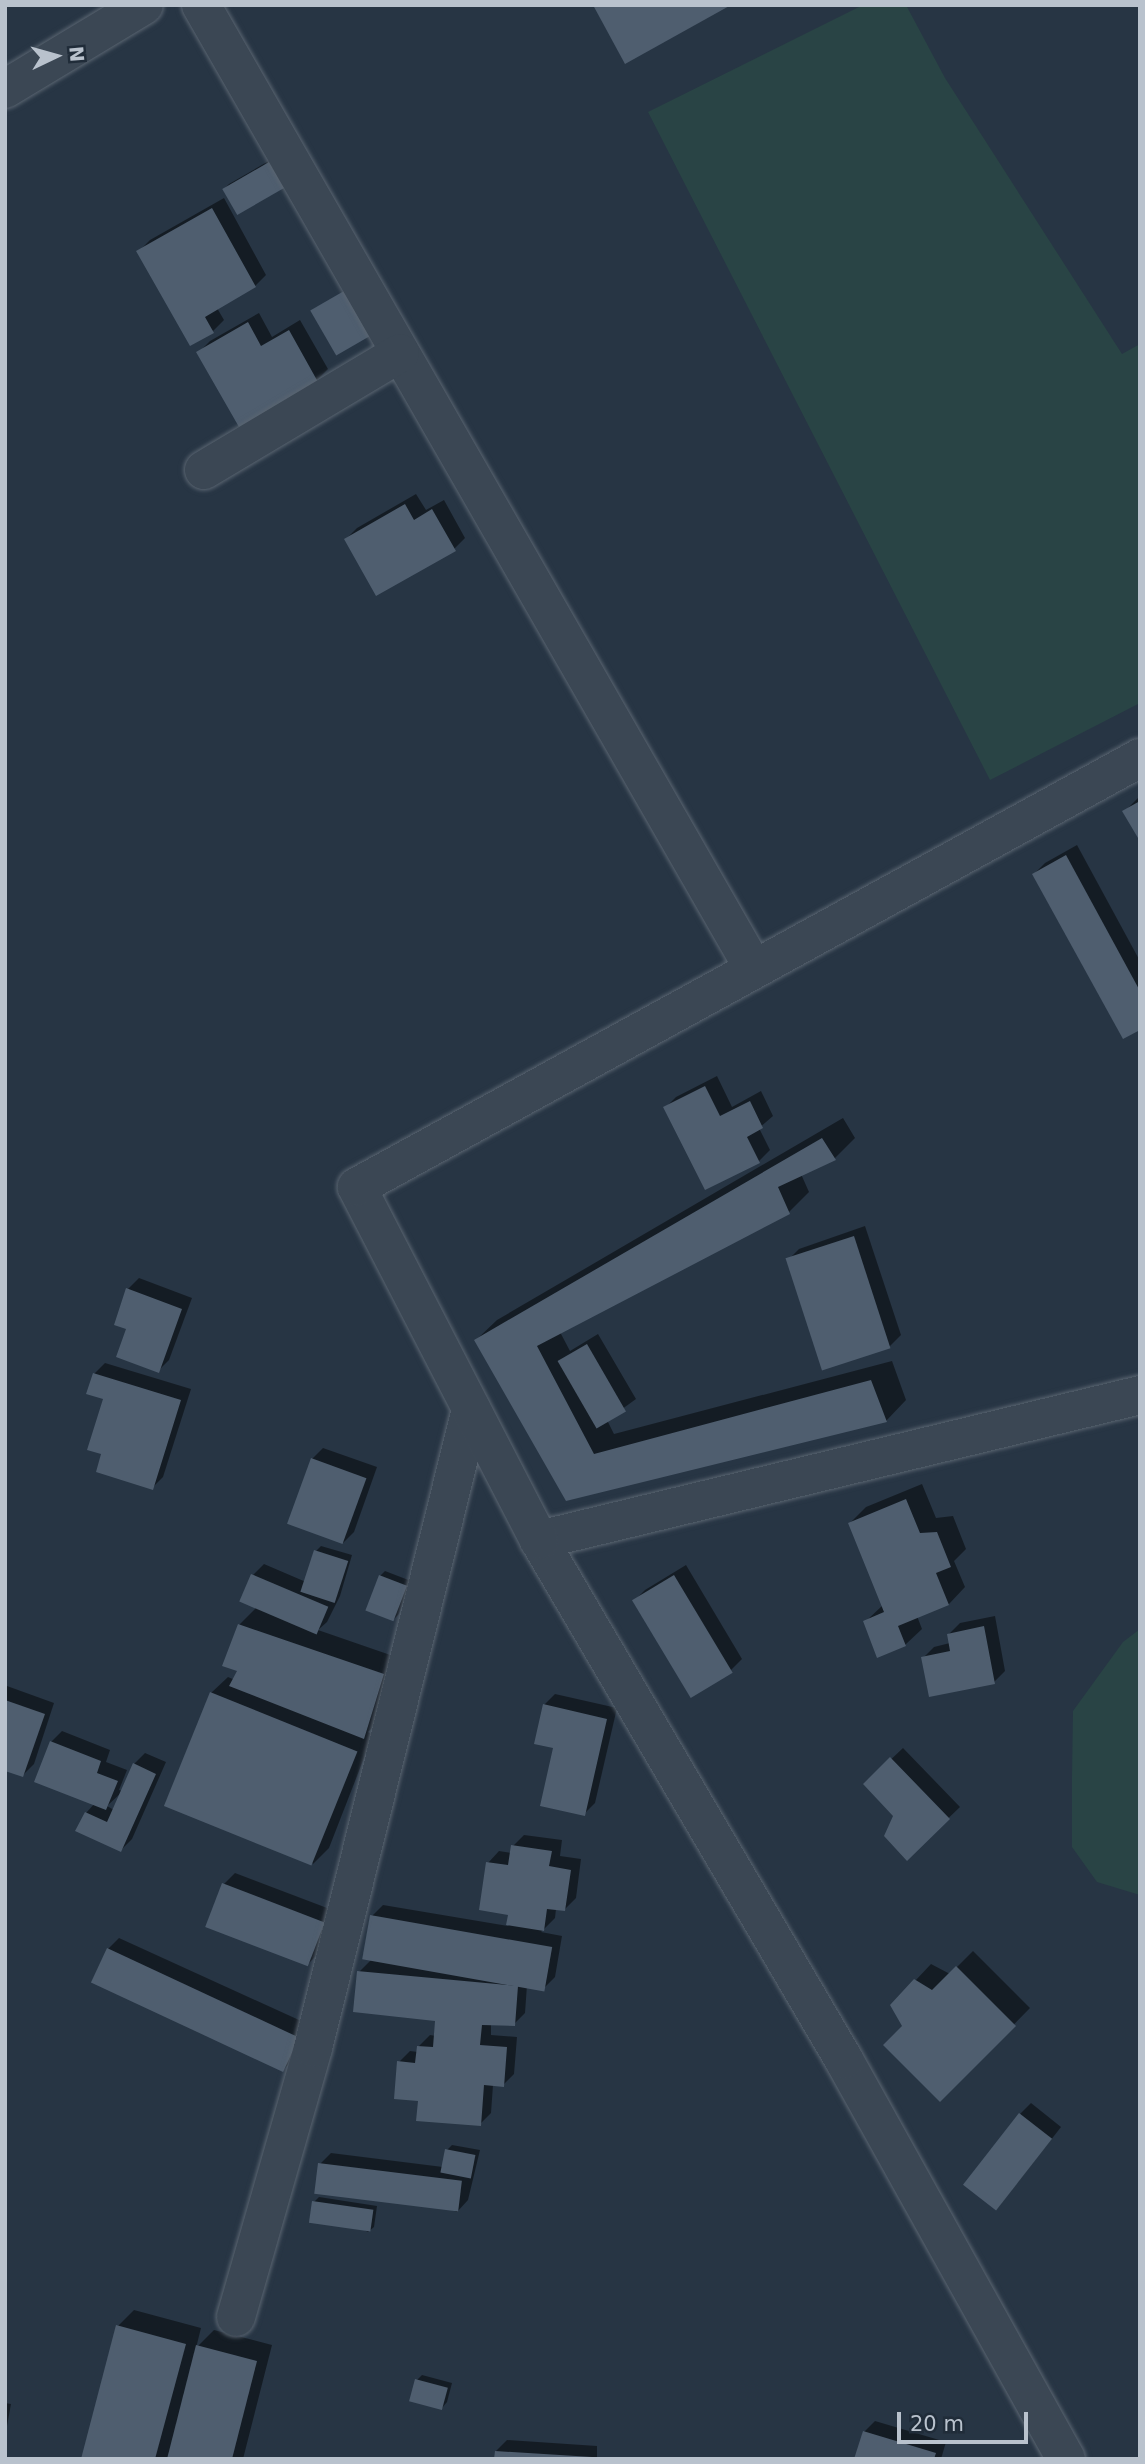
<!DOCTYPE html>
<html>
<head>
<meta charset="utf-8">
<style>
	body { margin:0 }
	#map { position:relative; width:1145px; height:2464px; overflow:hidden; background:#273544; font-family:"DejaVu Sans",sans-serif }
	div>[style] { position:absolute }
	.green>* { inset:0; background:#294445 }
	.shadow>* { inset:0; background:#0007 }
	.building>* { inset:0; background:#4f5e6f; transform-origin:0 0 }
	.roads { filter:drop-shadow(0 0 2px #5a6571) drop-shadow(0 0 2px #5a6571) }
	.street>* { height:38px; margin:-19px; padding:0 19px; transform-origin:19px; border-radius:19px; background:#3b4754 }
	span { translate:-50% -50%; white-space:nowrap; text-align:center; line-height:1.15; -webkit-text-stroke:6px #202c39; paint-order:stroke }
	.frame { position:absolute; inset:0; border:7px solid #b9c2cd; pointer-events:none }
	.north { position:absolute; left:21px; top:21px; width:70px; height:70px; -webkit-text-stroke:5px #202c39; paint-order:stroke; rotate:85deg; font-size:19px; font-weight:700; line-height:28px; text-align:center; color:#b9c2cd }
	.north::after { content:''; display:block; margin:auto; width:24px; height:32px; background:#b9c2cd; clip-path:polygon(50% 0,100% 100%,50% 72%,0 100%) }
	.scale { position:absolute; left:897px; top:2412px; width:131px; height:32px; box-sizing:border-box; border:4px solid #b9c2cd; border-top:0; padding-left:9px; font-size:21px; line-height:24px; white-space:nowrap; color:#b9c2cd; -webkit-text-stroke:5px #202c39; paint-order:stroke }
</style>
</head>
<body>
<div id="map">
	<div class="green">
		<div style="clip-path:polygon(863px 5px,906px 5px,945px 78px,1122px 354px,1140px 344px,1140px 703px,990px 780px,648px 112px)"></div>
		<div style="clip-path:polygon(1140px 1629px,1140px 1895px,1097px 1882px,1072px 1847px,1072px 1777px,1073px 1711px,1123px 1642px)"></div>
	</div>
	<div class="shadow">
		<div style="clip-path:polygon(274px 158px,283px 187px,224px 189px,229px 184px)"></div>
		<div style="clip-path:polygon(224px 198px,266px 275px,255px 286px,217px 308px,224px 320px,213px 331px,139px 251px,150px 240px)"></div>
		<div style="clip-path:polygon(259px 313px,272px 337px,300px 320px,328px 369px,317px 380px,199px 352px,210px 341px)"></div>
		<div style="clip-path:polygon(416px 494px,426px 510px,444px 500px,465px 538px,454px 549px,346px 539px,357px 528px)"></div>
		<div style="clip-path:polygon(1140px 796px,1140px 835px,1125px 811px)"></div>
		<div style="clip-path:polygon(1077px 845px,1140px 961px,1140px 1028px,1034px 874px,1045px 863px)"></div>
		<div style="clip-path:polygon(717px 1076px,732px 1107px,761px 1091px,773px 1116px,759px 1128px,770px 1150px,759px 1161px,665px 1108px,676px 1097px)"></div>
		<div style="clip-path:polygon(843px 1118px,855px 1138px,835px 1158px,801px 1174px,809px 1192px,789px 1212px,560px 1332px,570px 1351px,598px 1334px,636px 1399px,607px 1420px,614px 1434px,892px 1361px,906px 1400px,886px 1421px,567px 1499px,476px 1340px,497px 1320px)"></div>
		<div style="clip-path:polygon(865px 1226px,901px 1335px,890px 1346px,823px 1368px,788px 1260px,799px 1249px)"></div>
		<div style="clip-path:polygon(139px 1278px,192px 1298px,169px 1360px,158px 1371px,129px 1328px,128px 1289px)"></div>
		<div style="clip-path:polygon(105px 1363px,191px 1389px,163px 1477px,152px 1488px,94px 1374px)"></div>
		<div style="clip-path:polygon(323px 1448px,377px 1467px,354px 1532px,343px 1543px,312px 1459px)"></div>
		<div style="clip-path:polygon(922px 1484px,936px 1518px,953px 1516px,966px 1549px,954px 1561px,965px 1587px,949px 1604px,917px 1616px,922px 1629px,905px 1645px,865px 1622px,883px 1605px,850px 1523px,866px 1507px)"></div>
		<div style="clip-path:polygon(321px 1546px,352px 1555px,340px 1596px,327px 1622px,318px 1630px,399px 1658px,380px 1720px,368px 1732px,373px 1735px,329px 1848px,313px 1864px,211px 1693px,228px 1677px,235px 1680px,240px 1670px,239px 1625px,256px 1608px,253px 1575px,264px 1564px,306px 1582px,316px 1551px)"></div>
		<div style="clip-path:polygon(686px 1565px,742px 1659px,731px 1670px,634px 1601px,645px 1590px)"></div>
		<div style="clip-path:polygon(385px 1571px,411px 1581px,399px 1614px,394px 1619px,380px 1576px)"></div>
		<div style="clip-path:polygon(995px 1616px,1005px 1671px,994px 1682px,923px 1658px,934px 1647px,950px 1643px,949px 1634px,960px 1623px)"></div>
		<div style="clip-path:polygon(7px 1686px,54px 1703px,34px 1764px,23px 1775px,5px 1769px)"></div>
		<div style="clip-path:polygon(555px 1694px,617px 1708px,595px 1803px,584px 1814px,555px 1746px,544px 1705px)"></div>
		<div style="clip-path:polygon(evenodd,62px 1731px,110px 1750px,106px 1762px,127px 1770px,119px 1790px,122px 1791px,134px 1764px,145px 1753px,166px 1762px,132px 1839px,121px 1850px,86px 1813px,95px 1803px,51px 1742px,62px 1731px,122px 1792px,114px 1810px,107px 1806px,122px 1792px)"></div>
		<div style="clip-path:polygon(903px 1748px,960px 1807px,907px 1858px,896px 1815px,865px 1784px)"></div>
		<div style="clip-path:polygon(524px 1835px,562px 1840px,560px 1856px,581px 1859px,576px 1898px,564px 1910px,556px 1909px,555px 1918px,541px 1932px,562px 1936px,555px 1977px,544px 1988px,527px 1985px,525px 2013px,514px 2024px,491px 2023px,491px 2035px,517px 2037px,514px 2074px,503px 2085px,493px 2085px,491px 2113px,480px 2124px,420px 2099px,399px 2062px,410px 2051px,418px 2052px,419px 2046px,430px 2035px,436px 2036px,437px 2020px,359px 1972px,372px 1959px,372px 1916px,383px 1905px,508px 1926px,510px 1913px,488px 1863px,499px 1851px,511px 1853px,513px 1846px)"></div>
		<div style="clip-path:polygon(235px 1873px,335px 1911px,320px 1952px,309px 1963px,224px 1884px)"></div>
		<div style="clip-path:polygon(119px 1938px,310px 2025px,295px 2058px,284px 2069px,108px 1949px)"></div>
		<div style="clip-path:polygon(973px 1951px,1030px 2008px,940px 2100px,904px 2026px,915px 1981px,931px 1964px,950px 1974px)"></div>
		<div style="clip-path:polygon(1031px 2103px,1061px 2127px,997px 2209px,1020px 2114px)"></div>
		<div style="clip-path:polygon(452px 2145px,480px 2150px,468px 2200px,457px 2212px,320px 2164px,331px 2153px,443px 2167px,447px 2150px)"></div>
		<div style="clip-path:polygon(319px 2197px,377px 2206px,374px 2227px,368px 2232px,314px 2202px)"></div>
		<div style="clip-path:polygon(134px 2310px,201px 2328px,196px 2348px,214px 2330px,272px 2345px,243px 2459px,82px 2459px,118px 2326px)"></div>
		<div style="clip-path:polygon(422px 2375px,452px 2383px,447px 2402px,442px 2408px,417px 2380px)"></div>
		<div style="clip-path:polygon(5px 2403px,11px 2404px,5px 2437px)"></div>
		<div style="clip-path:polygon(875px 2421px,946px 2442px,941px 2459px,856px 2459px,864px 2432px)"></div>
		<div style="clip-path:polygon(507px 2440px,597px 2446px,597px 2459px,496px 2459px,496px 2451px)"></div>
	</div>
	<div class="building">
		<div style="clip-path:polygon(593px 5px,731px 5px,625px 64px)"></div>
		<div style="left:269px;top:162px;width:30px;height:54px;rotate:60deg"></div>
		<div style="clip-path:polygon(212px 208px,256px 287px,205px 317px,214px 333px,190px 346px,136px 251px)"></div>
		<div style="left:344px;top:291px;width:52px;height:39px;rotate:60deg"></div>
		<div style="clip-path:polygon(248px 322px,261px 346px,289px 330px,318px 382px,239px 427px,196px 352px)"></div>
		<div style="clip-path:polygon(405px 504px,414px 520px,432px 509px,456px 551px,376px 596px,344px 539px)"></div>
		<div style="clip-path:polygon(1140px 801px,1140px 837px,1138px 838px,1122px 811px)"></div>
		<div style="clip-path:polygon(1066px 855px,1140px 991px,1140px 1030px,1123px 1039px,1032px 874px)"></div>
		<div style="clip-path:polygon(705px 1086px,720px 1116px,750px 1101px,763px 1128px,747px 1137px,760px 1163px,705px 1190px,663px 1107px)"></div>
		<div style="clip-path:polygon(822px 1138px,836px 1160px,778px 1187px,790px 1214px,537px 1346px,594px 1454px,871px 1380px,887px 1422px,566px 1501px,474px 1340px)"></div>
		<div style="left:854px;top:1236px;width:118px;height:72px;rotate:72deg"></div>
		<div style="clip-path:polygon(126px 1288px,182px 1309px,159px 1373px,116px 1357px,126px 1329px,114px 1325px)"></div>
		<div style="left:587px;top:1344px;width:78px;height:34px;rotate:60deg"></div>
		<div style="clip-path:polygon(93px 1373px,181px 1400px,153px 1490px,96px 1472px,101px 1454px,87px 1450px,103px 1399px,86px 1394px)"></div>
		<div style="left:311px;top:1458px;width:59px;height:70px;rotate:20deg"></div>
		<div style="clip-path:polygon(906px 1499px,920px 1533px,937px 1532px,951px 1567px,936px 1573px,949px 1605px,898px 1626px,906px 1646px,877px 1658px,863px 1621px,884px 1612px,848px 1523px)"></div>
		<div style="left:314px;top:1550px;width:36px;height:44px;rotate:18deg"></div>
		<div style="left:251px;top:1574px;width:84px;height:30px;rotate:23deg"></div>
		<div style="left:379px;top:1575px;width:30px;height:38px;rotate:21deg"></div>
		<div style="left:674px;top:1575px;width:114px;height:49px;rotate:59deg"></div>
		<div style="clip-path:polygon(238px 1624px,384px 1674px,364px 1739px,229px 1686px,237px 1671px,222px 1666px)"></div>
		<div style="clip-path:polygon(984px 1626px,995px 1684px,929px 1697px,921px 1657px,950px 1651px,947px 1634px)"></div>
		<div style="left:210px;top:1692px;width:159px;height:123px;rotate:22deg"></div>
		<div style="clip-path:polygon(5px 1700px,45px 1714px,23px 1777px,5px 1771px)"></div>
		<div style="clip-path:polygon(543px 1704px,607px 1719px,585px 1816px,540px 1806px,553px 1748px,534px 1744px)"></div>
		<div style="clip-path:polygon(50px 1741px,101px 1761px,97px 1773px,118px 1781px,106px 1810px,34px 1782px)"></div>
		<div style="clip-path:polygon(890px 1757px,950px 1819px,907px 1861px,884px 1836px,893px 1816px,863px 1784px)"></div>
		<div style="clip-path:polygon(133px 1763px,156px 1774px,121px 1852px,75px 1831px,85px 1812px,107px 1822px)"></div>
		<div style="clip-path:polygon(511px 1845px,552px 1851px,549px 1866px,571px 1870px,565px 1911px,547px 1909px,544px 1931px,506px 1925px,508px 1915px,479px 1910px,486px 1862px,508px 1865px)"></div>
		<div style="left:222px;top:1883px;width:110px;height:47px;rotate:21deg"></div>
		<div style="left:370px;top:1915px;width:185px;height:45px;rotate:10deg"></div>
		<div style="left:107px;top:1948px;width:212px;height:38px;rotate:25deg"></div>
		<div style="clip-path:polygon(956px 1966px,1016px 2026px,940px 2102px,883px 2045px,902px 2026px,890px 2005px,914px 1979px,932px 1990px)"></div>
		<div style="clip-path:polygon(357px 1971px,518px 1986px,515px 2026px,482px 2025px,480px 2045px,507px 2047px,504px 2087px,484px 2085px,481px 2126px,416px 2121px,418px 2101px,394px 2099px,397px 2061px,415px 2063px,417px 2046px,433px 2047px,435px 2021px,353px 2012px)"></div>
		<div style="left:1019px;top:2113px;width:42px;height:91px;rotate:38deg"></div>
		<div style="left:445px;top:2149px;width:31px;height:24px;rotate:11deg"></div>
		<div style="left:318px;top:2163px;width:145px;height:31px;rotate:7deg"></div>
		<div style="left:312px;top:2201px;width:62px;height:22px;rotate:8deg"></div>
		<div style="clip-path:polygon(116px 2325px,186px 2344px,155px 2459px,81px 2459px)"></div>
		<div style="clip-path:polygon(196px 2345px,257px 2361px,232px 2459px,167px 2459px)"></div>
		<div style="left:415px;top:2379px;width:34px;height:23px;rotate:15deg"></div>
		<div style="clip-path:polygon(863px 2431px,936px 2453px,934px 2459px,854px 2459px)"></div>
		<div style="clip-path:polygon(495px 2451px,592px 2457px,592px 2459px,494px 2459px)"></div>
	</div>
	<div class="roads">
		<div class="street">
			<div style="left:201px;top:5px;width:1111px;rotate:60.16deg"></div>
			<div style="left:5px;top:89px;width:162px;rotate:-31.1deg"></div>
			<div style="left:204px;top:470px;width:228px;rotate:-30.8deg"></div>
			<div style="left:539px;top:1540px;width:618px;rotate:-13.56deg"></div>
			<div style="left:236px;top:2317px;width:280px;rotate:-74deg"></div>
			<div style="left:313px;top:2048px;width:658px;rotate:-76.11deg"></div>
			<div style="left:1066px;top:2459px;width:457px;rotate:-119.1deg"></div>
			<div style="left:844px;top:2060px;width:603px;rotate:-120.39deg"></div>
			<div style="left:539px;top:1540px;width:397px;rotate:-117.3deg"></div>
			<div style="left:357px;top:1187px;width:893px;rotate:-28.72deg"></div>
		</div>
	</div>
	<div class="frame"></div>
	<div class="north">N</div>
	<div class="scale">20 m</div>
</div>
</body>
</html>
